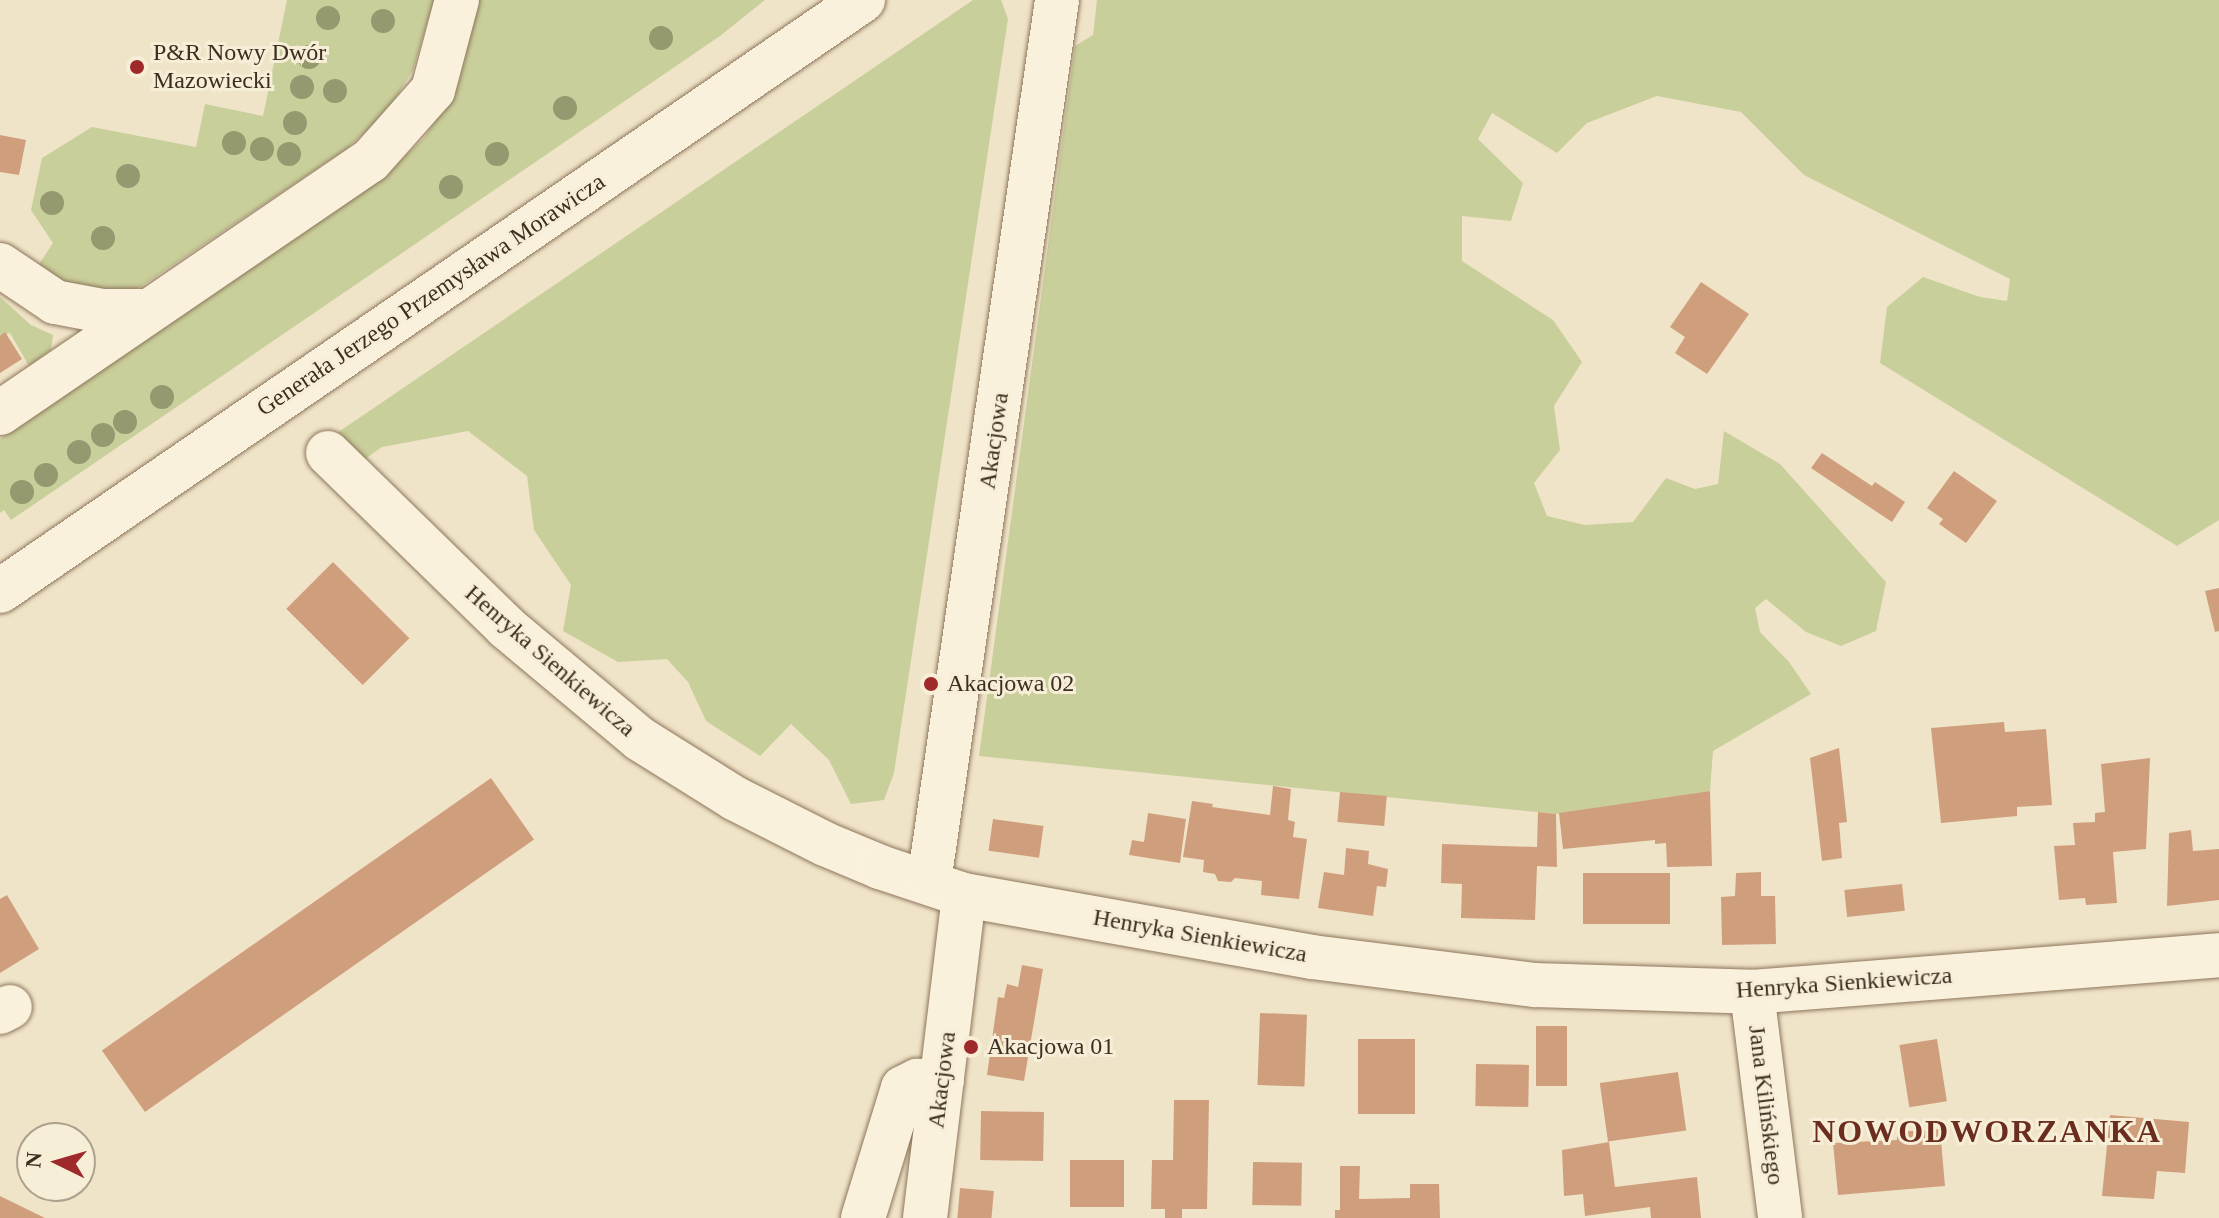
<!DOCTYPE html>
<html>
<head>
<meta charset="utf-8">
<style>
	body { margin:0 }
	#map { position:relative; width:2219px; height:1218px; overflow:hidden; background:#f0e4c8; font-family:Georgia,serif }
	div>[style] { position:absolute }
	.green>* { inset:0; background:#c9cf9b }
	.building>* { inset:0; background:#cf9f7d; transform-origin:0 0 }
	.roads { filter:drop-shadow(0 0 2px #8d765c) drop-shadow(0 0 2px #8d765c) }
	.minor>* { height:44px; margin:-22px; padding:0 22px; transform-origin:22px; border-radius:22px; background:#faf1dc }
	.trees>* { width:24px; height:24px; margin:-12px; border-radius:50%; background:#96986f }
	.dots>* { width:22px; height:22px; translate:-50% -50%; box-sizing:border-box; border:4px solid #f7eed8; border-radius:50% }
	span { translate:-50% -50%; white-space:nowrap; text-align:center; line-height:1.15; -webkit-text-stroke:6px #f7eed8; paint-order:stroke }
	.poi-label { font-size:24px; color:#3d2e20 }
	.left { translate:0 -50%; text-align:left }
	.street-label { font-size:24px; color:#3d2e20 }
	.district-label { font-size:32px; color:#6b2e1e; font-weight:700; letter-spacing:2px }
	.north { position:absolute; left:16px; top:1122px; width:80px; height:80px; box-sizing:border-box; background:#f7eed8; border:2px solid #ada18e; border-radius:50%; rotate:275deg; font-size:22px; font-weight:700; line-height:32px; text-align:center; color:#3d2e20 }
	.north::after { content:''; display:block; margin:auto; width:28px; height:36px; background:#9e2a2b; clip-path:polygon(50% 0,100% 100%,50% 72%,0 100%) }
</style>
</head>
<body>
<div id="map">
	<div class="green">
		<div style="clip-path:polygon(287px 0,434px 0,413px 70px,385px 115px,346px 149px,140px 287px,125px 292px,90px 292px,53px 279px,39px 264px,53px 243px,31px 210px,42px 158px,92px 127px,196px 147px,205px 104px,263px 116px)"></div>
		<div style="clip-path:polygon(478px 0,765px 0,720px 36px,11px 520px,4px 510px,0 513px,0 439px,401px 160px,424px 138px,458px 85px)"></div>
		<div style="clip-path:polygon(973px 0,1001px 0,1008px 19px,894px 773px,884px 800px,851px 804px,829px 760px,791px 724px,760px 756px,706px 721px,688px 682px,667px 659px,618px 662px,563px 631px,571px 585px,534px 530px,527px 476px,468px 431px,382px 447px,359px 463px,337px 433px)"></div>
		<div style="clip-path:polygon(1097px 0,2219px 0,2219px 520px,2177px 546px,1880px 363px,1887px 307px,1923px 277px,1980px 297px,2007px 301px,2010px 279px,1804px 175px,1741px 112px,1657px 96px,1587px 123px,1557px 153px,1492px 113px,1478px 139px,1523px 183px,1511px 221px,1462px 216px,1462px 261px,1553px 320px,1582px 362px,1554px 406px,1560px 450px,1534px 483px,1547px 516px,1585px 525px,1633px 522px,1666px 478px,1695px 489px,1718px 484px,1724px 431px,1780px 464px,1886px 582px,1876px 631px,1841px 646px,1806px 632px,1766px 599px,1755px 608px,1760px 632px,1789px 662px,1811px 694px,1713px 751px,1710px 791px,1556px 814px,979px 756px,1075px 46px,1093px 35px)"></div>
		<div style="clip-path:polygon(0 297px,31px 325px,53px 335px,51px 350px,29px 366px,10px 333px,0 336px)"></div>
	</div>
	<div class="building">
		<div style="clip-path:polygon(0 135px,26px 140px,19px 175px,0 172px)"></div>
		<div style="clip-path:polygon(1701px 282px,1749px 314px,1707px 374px,1675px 353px,1685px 337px,1670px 327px)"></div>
		<div style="clip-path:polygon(5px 332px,22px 359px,0 373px,0 336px)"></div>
		<div style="clip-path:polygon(1822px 453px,1872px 486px,1875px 482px,1905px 502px,1892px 522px,1811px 468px)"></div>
		<div style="clip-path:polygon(1954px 471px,1997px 501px,1966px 543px,1939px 524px,1943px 519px,1927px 508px)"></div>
		<div style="left:333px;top:562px;width:108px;height:66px;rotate:45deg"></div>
		<div style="clip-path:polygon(2219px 588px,2219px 631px,2215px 632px,2205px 591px)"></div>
		<div style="clip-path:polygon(2004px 722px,2005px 732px,2046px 729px,2052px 805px,2017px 807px,2017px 816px,1941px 823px,1931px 728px)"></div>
		<div style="clip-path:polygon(1839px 748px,1847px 822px,1839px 823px,1842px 858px,1822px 861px,1810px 758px)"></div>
		<div style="clip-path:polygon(2150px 758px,2146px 849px,2113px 852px,2117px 903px,2086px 905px,2085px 898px,2059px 900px,2054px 846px,2075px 845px,2073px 823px,2095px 822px,2095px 813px,2105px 812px,2101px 764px)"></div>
		<div style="left:491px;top:778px;width:75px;height:475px;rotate:55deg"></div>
		<div style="clip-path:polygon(1273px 786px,1291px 789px,1288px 820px,1295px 822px,1293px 837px,1307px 839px,1299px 899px,1261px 895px,1262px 881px,1235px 878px,1231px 882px,1218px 881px,1215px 874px,1203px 872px,1204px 860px,1183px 857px,1192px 801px,1213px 804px,1212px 807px,1270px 815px)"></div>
		<div style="clip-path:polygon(1710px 791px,1712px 866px,1667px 867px,1666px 843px,1655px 844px,1655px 840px,1563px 849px,1559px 813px)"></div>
		<div style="left:1340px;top:792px;width:47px;height:30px;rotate:5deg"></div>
		<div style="clip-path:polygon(1538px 812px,1556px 814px,1557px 867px,1537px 866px,1535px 920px,1461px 918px,1462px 884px,1441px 883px,1442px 844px,1537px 847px)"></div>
		<div style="clip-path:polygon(1148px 813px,1186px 819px,1180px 863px,1129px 855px,1132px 840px,1144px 842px)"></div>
		<div style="left:993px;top:819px;width:51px;height:32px;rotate:8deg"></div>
		<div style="clip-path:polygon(2191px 830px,2193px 851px,2219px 849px,2219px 900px,2167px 906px,2169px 833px)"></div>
		<div style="clip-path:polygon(1346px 848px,1369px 851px,1368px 864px,1388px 869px,1386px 887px,1377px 886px,1373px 916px,1318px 908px,1324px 872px,1344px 875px)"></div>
		<div style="clip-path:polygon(1761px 872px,1761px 896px,1775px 896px,1776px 944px,1722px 945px,1721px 897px,1735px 896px,1736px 873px)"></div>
		<div style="left:1583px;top:873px;width:87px;height:51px"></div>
		<div style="left:1902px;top:884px;width:27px;height:58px;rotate:84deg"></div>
		<div style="clip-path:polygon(7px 895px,39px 949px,0 973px,0 899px)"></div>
		<div style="clip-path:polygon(1022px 965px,1043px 969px,1024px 1081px,987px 1075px,998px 997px,1004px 998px,1007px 984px,1018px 987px)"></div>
		<div style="left:1260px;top:1013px;width:47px;height:72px;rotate:2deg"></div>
		<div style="left:1536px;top:1026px;width:31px;height:60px"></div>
		<div style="left:1358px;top:1039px;width:57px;height:75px"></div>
		<div style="left:1937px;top:1039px;width:63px;height:38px;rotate:81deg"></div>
		<div style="left:1476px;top:1064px;width:53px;height:42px;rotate:1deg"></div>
		<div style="left:1678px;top:1072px;width:59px;height:79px;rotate:82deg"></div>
		<div style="clip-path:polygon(1174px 1100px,1209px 1100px,1207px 1209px,1182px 1209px,1182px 1218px,1165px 1218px,1165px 1209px,1151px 1209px,1152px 1160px,1173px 1160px)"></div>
		<div style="left:981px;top:1111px;width:63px;height:49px;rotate:1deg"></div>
		<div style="clip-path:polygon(2110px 1115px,2189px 1122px,2185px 1173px,2157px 1171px,2154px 1199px,2102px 1196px)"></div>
		<div style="clip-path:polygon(1940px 1129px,1945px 1186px,1838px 1195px,1833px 1143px,1897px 1140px,1897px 1132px)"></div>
		<div style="clip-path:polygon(1609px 1142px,1615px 1187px,1697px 1177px,1701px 1218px,1651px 1218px,1650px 1207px,1585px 1216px,1583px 1194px,1564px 1196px,1562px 1150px)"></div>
		<div style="left:1070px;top:1160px;width:54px;height:47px"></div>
		<div style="left:1253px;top:1162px;width:49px;height:43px;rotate:1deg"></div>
		<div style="clip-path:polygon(1340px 1166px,1360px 1166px,1359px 1199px,1410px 1198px,1410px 1184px,1439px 1184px,1440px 1218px,1335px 1218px,1335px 1210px,1340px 1210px)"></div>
		<div style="left:960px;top:1188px;width:34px;height:30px;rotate:5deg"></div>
		<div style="clip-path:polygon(0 1196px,45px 1218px,0 1218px)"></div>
	</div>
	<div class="roads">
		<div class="minor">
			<div style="left:0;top:265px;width:66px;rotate:33.9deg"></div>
			<div style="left:55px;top:302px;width:49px;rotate:10.6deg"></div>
			<div style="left:103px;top:311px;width:42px"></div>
			<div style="left:0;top:413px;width:448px;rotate:-34.3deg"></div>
			<div style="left:370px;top:161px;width:95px;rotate:-48.4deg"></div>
			<div style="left:433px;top:90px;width:93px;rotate:-75.1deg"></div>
			<div style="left:328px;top:453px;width:249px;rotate:44.3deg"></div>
			<div style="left:506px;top:627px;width:175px;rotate:39.9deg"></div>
			<div style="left:640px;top:739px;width:111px;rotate:32.1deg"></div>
			<div style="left:734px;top:798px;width:102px;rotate:26.8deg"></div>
			<div style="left:825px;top:844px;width:60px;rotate:22.7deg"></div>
			<div style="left:880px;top:867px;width:89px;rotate:18.4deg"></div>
			<div style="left:964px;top:895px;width:353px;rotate:10.1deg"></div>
			<div style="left:1312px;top:957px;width:225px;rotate:7.2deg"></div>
			<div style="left:1535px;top:985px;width:217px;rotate:1.8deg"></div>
			<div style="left:1752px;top:992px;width:468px;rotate:-4.5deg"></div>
			<div style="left:0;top:591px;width:1046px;rotate:-34.4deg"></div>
			<div style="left:929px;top:882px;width:891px;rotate:-81.74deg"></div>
			<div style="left:1752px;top:992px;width:228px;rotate:82.9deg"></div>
			<div style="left:0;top:1012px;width:11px;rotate:-27deg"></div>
			<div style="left:863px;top:1218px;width:136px;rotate:-72.9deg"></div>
			<div style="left:903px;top:1088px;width:16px;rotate:-27deg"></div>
			<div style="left:917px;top:1081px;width:25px;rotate:-2deg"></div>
			<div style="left:925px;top:1218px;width:325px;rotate:-83.1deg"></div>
		</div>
	</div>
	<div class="trees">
		<div style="left:328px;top:18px"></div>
		<div style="left:383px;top:21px"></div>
		<div style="left:661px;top:38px"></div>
		<div style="left:309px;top:57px"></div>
		<div style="left:302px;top:87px"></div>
		<div style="left:335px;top:91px"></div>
		<div style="left:565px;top:108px"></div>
		<div style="left:295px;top:123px"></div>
		<div style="left:234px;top:143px"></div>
		<div style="left:262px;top:149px"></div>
		<div style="left:289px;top:154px"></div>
		<div style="left:497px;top:154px"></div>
		<div style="left:128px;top:176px"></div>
		<div style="left:451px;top:187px"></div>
		<div style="left:52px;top:203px"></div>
		<div style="left:103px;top:238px"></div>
		<div style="left:162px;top:397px"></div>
		<div style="left:125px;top:422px"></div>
		<div style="left:103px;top:435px"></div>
		<div style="left:79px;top:452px"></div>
		<div style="left:46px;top:475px"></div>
		<div style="left:22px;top:492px"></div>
	</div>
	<div class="dots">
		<div style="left:137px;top:67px;background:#9e2a2b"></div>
		<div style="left:931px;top:684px;background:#9e2a2b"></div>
		<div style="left:971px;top:1047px;background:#9e2a2b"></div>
	</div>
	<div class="poi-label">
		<span class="left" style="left:153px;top:67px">P&amp;R Nowy Dwór<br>Mazowiecki</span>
		<span class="left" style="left:947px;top:684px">Akacjowa 02</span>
		<span class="left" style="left:987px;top:1047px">Akacjowa 01</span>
	</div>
	<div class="street-label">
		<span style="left:431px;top:295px;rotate:-34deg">Generała Jerzego Przemysława Morawicza</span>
		<span style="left:994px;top:441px;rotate:-82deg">Akacjowa</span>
		<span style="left:550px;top:661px;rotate:41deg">Henryka Sienkiewicza</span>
		<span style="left:1200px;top:936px;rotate:10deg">Henryka Sienkiewicza</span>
		<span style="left:1844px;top:983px;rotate:-4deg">Henryka Sienkiewicza</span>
		<span style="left:942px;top:1080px;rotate:-83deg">Akacjowa</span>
		<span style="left:1766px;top:1105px;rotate:83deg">Jana Kilińskiego</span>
	</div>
	<div class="district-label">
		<span style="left:1987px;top:1131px">NOWODWORZANKA</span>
	</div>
	<div class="north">N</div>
</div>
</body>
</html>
